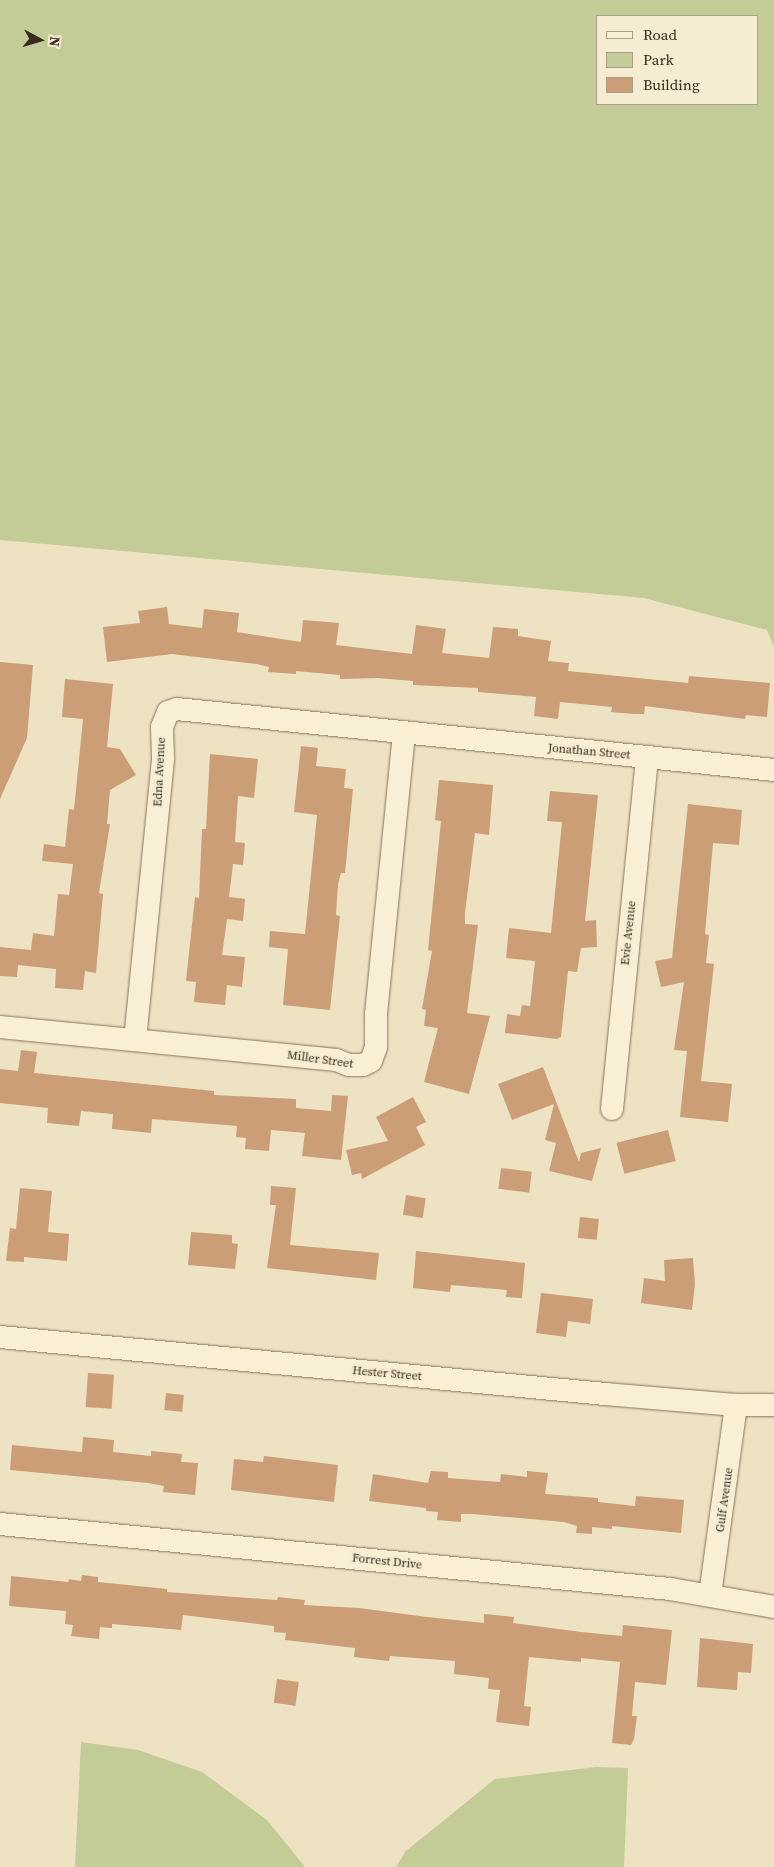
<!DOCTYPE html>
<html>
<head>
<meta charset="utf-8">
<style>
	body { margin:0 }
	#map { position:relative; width:774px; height:1867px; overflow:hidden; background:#ede2c2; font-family:"Source Serif 4",serif }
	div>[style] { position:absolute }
	.green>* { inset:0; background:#c3cb96 }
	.building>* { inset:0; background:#cb9e78; transform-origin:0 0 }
	.roads { filter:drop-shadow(0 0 1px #86735a) drop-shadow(0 0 1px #86735a) }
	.minor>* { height:22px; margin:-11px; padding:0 11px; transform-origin:11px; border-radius:11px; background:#f8efd5 }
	span { translate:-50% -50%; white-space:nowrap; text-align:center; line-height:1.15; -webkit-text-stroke:4px #f5ecd1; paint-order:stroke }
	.street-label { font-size:12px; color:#362b1d }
	.legend { position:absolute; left:596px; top:15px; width:162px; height:90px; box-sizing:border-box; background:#f5ecd1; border:1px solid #a99f89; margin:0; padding:6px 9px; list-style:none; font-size:15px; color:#362b1d }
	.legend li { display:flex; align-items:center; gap:10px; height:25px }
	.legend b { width:25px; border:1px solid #a99f89 }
	.north { position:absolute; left:15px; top:15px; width:50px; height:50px; -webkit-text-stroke:4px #f5ecd1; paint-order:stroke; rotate:96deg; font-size:14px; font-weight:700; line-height:20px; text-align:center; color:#362b1d }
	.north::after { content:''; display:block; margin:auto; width:18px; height:22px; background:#362b1d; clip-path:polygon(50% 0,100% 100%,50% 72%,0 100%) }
</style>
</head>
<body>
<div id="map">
	<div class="green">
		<div style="clip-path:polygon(evenodd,0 0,774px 0,774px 647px,767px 630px,644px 598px,0 540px,0 0,758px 16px,758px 104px,598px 104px,598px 16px,758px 16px)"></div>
		<div style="clip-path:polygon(81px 1742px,138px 1750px,202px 1772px,267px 1820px,305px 1867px,75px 1867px)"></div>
		<div style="clip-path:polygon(596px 1767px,628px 1768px,624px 1867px,396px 1867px,406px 1851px,495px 1779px)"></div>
	</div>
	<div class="building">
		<div style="clip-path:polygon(167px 607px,169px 624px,202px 628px,204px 609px,239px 613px,237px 632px,301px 642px,303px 620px,339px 623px,336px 645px,412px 654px,416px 625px,446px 629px,442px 653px,489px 658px,493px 627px,518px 629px,518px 636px,551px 641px,548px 661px,569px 663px,568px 671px,688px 683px,689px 676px,770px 683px,767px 717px,746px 715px,745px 719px,645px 706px,644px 714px,634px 714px,611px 712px,612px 707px,560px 702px,558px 719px,534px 716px,536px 697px,478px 692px,478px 688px,413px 685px,413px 681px,377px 678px,340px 679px,340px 675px,296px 671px,296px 674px,268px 672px,269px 667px,257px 664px,172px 654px,107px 662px,103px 627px,140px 623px,138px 611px)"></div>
		<div style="clip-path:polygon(0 662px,33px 665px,27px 738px,0 799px)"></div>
		<div style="clip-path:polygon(65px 679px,113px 684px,107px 747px,120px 749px,136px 775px,110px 790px,107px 824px,110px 824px,99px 893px,103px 894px,96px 973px,85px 971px,83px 990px,55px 988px,56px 969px,18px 965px,17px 977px,0 976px,0 947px,31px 950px,33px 933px,54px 936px,58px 894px,69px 895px,73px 864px,42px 861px,44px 844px,65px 847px,69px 809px,74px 810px,83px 719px,62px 717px)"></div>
		<div style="clip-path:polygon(301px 746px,318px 748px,316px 766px,346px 769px,344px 788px,353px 789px,345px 873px,341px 873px,338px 884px,336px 915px,340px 916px,330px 1010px,283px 1005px,288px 949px,269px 947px,270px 931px,305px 934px,317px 815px,294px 812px)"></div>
		<div style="clip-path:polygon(210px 754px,258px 759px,254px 798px,238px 796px,235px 842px,245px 843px,243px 865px,233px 864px,229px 897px,245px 899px,243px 921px,227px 919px,222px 955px,245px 957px,242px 987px,227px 985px,225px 1005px,194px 1002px,196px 982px,186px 981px,195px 897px,199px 898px,202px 829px,206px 829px)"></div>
		<div style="clip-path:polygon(439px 780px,493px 785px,489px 835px,475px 833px,465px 913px,465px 924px,478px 925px,467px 1013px,490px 1016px,469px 1094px,424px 1082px,438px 1028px,424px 1026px,426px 1010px,422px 1009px,432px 951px,428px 950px,441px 821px,435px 820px)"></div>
		<div style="clip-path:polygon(550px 791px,598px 795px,585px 921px,596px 920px,597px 947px,581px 948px,577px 972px,568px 971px,561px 1037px,557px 1039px,505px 1033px,507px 1014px,520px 1016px,522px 1005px,530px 1006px,535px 961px,506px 958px,509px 928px,551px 933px,562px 822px,547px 821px)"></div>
		<div style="clip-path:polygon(688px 804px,742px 810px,739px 845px,713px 843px,705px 934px,709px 935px,706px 963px,714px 964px,701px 1081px,732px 1084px,728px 1122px,680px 1117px,687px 1051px,674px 1050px,684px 982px,661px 987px,655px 961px,672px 958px)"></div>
		<div style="clip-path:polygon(21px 1050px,37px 1052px,34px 1073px,214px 1091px,214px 1095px,296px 1099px,296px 1108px,331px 1111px,332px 1095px,348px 1096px,341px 1160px,302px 1156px,305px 1133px,271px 1130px,269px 1151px,245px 1149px,246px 1138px,236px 1137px,237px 1126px,152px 1119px,151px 1133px,112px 1129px,113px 1114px,81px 1111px,79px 1126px,47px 1123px,48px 1108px,0 1103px,0 1069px,18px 1071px)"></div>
		<div style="clip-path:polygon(543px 1067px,579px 1162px,581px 1153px,601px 1148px,592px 1181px,549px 1171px,556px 1143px,545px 1140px,554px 1104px,512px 1120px,498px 1084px)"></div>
		<div style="clip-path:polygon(413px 1097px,426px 1122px,416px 1127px,425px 1145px,362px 1179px,361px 1173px,352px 1175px,346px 1150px,388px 1141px,376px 1117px)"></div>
		<div style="left:668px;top:1130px;width:32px;height:53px;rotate:76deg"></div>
		<div style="left:501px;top:1168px;width:31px;height:21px;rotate:7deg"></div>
		<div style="clip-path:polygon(271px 1186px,296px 1188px,290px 1245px,379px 1253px,376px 1280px,267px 1268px,276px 1205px,270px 1205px)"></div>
		<div style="clip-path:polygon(20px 1188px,52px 1191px,48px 1232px,69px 1234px,67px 1261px,24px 1257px,24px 1262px,6px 1261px,10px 1228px,16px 1229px)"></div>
		<div style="left:406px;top:1195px;width:20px;height:20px;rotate:9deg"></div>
		<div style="left:580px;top:1217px;width:19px;height:21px;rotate:6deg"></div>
		<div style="clip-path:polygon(191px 1232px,232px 1235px,232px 1243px,238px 1244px,235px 1269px,188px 1265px)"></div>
		<div style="clip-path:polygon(416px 1251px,525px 1263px,522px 1298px,506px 1297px,507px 1290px,451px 1285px,450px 1292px,413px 1288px)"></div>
		<div style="clip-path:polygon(693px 1258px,695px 1284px,692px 1310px,641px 1303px,644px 1278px,665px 1281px,664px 1260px)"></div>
		<div style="clip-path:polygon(541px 1293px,593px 1299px,590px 1324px,568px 1321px,566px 1337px,536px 1333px)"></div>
		<div style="left:88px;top:1373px;width:26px;height:34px;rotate:4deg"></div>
		<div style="left:166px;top:1393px;width:18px;height:17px;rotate:6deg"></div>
		<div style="clip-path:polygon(83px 1437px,114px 1440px,113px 1452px,151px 1456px,151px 1451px,182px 1454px,181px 1462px,198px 1463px,195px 1495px,163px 1492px,164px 1486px,148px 1483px,10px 1470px,12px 1445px,82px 1452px)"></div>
		<div style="clip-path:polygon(264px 1456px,338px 1465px,334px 1502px,231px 1490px,234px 1459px,263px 1462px)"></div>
		<div style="clip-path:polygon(431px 1471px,448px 1472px,448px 1478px,500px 1482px,501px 1474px,527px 1477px,527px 1471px,548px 1473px,545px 1494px,598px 1498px,598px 1502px,635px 1506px,636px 1496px,684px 1500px,681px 1533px,612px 1526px,612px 1529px,592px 1527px,592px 1534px,576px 1533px,577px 1526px,564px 1522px,473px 1514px,461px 1514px,461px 1522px,437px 1520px,438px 1512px,426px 1511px,426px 1508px,369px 1501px,373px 1474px,428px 1483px)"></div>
		<div style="clip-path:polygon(82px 1575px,98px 1577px,98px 1582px,167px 1589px,167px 1592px,277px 1600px,278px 1597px,305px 1600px,304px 1605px,359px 1608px,427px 1617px,484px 1623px,484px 1614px,514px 1617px,513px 1623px,581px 1632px,622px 1636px,623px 1625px,672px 1630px,666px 1685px,635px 1682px,632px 1716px,637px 1716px,634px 1739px,631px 1745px,612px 1743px,620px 1662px,581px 1658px,581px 1662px,529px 1657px,524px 1706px,531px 1707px,529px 1726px,496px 1722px,500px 1690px,488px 1689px,489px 1678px,454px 1674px,455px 1661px,390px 1656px,389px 1661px,354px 1657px,355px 1648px,285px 1640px,286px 1633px,274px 1632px,274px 1626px,183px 1615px,181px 1630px,112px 1624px,112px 1628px,100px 1627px,99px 1639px,71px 1636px,73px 1625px,65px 1624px,66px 1611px,9px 1606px,11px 1576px,68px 1582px,69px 1579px,81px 1581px)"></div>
		<div style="clip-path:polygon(700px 1638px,753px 1644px,751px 1673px,738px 1672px,737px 1690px,697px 1687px)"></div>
		<div style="left:277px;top:1679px;width:22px;height:24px;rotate:8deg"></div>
	</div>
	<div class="roads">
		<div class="minor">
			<div style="left:0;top:1027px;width:338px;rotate:5.6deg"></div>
			<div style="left:336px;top:1060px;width:14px;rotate:21deg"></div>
			<div style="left:349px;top:1065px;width:14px"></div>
			<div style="left:363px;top:1065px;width:9px;rotate:-27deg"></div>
			<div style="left:371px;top:1061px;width:15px;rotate:-70deg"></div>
			<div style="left:376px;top:1047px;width:33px;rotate:-90deg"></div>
			<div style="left:376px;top:1014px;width:281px;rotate:-84.3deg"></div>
			<div style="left:135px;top:1040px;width:284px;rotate:-84.3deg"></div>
			<div style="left:163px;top:757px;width:30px;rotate:-92deg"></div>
			<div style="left:162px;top:727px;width:16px;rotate:-68deg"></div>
			<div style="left:168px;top:712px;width:9px;rotate:-18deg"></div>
			<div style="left:177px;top:709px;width:600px;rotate:5.83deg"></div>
			<div style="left:612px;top:1109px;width:354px;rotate:-84.3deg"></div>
			<div style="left:0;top:1337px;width:608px;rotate:5.38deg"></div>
			<div style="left:605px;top:1394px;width:131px;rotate:4.8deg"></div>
			<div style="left:736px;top:1405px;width:38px"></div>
			<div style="left:0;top:1524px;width:673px;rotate:5.54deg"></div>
			<div style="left:670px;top:1589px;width:106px;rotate:9.8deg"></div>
			<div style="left:710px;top:1595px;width:192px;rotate:-82.2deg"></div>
		</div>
	</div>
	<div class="street-label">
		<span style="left:589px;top:752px;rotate:5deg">Jonathan Street</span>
		<span style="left:160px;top:772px;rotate:-87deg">Edna Avenue</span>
		<span style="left:629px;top:933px;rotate:-84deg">Evie Avenue</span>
		<span style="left:320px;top:1060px;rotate:8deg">Miller Street</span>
		<span style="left:387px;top:1374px;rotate:5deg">Hester Street</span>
		<span style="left:725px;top:1500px;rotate:-82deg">Gulf Avenue</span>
		<span style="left:387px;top:1562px;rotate:6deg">Forrest Drive</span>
	</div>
	<ul class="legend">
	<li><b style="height:6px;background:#f8efd5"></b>Road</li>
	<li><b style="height:14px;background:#c3cb96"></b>Park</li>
	<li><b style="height:14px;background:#cb9e78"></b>Building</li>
	</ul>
	<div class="north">N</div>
</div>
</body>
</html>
